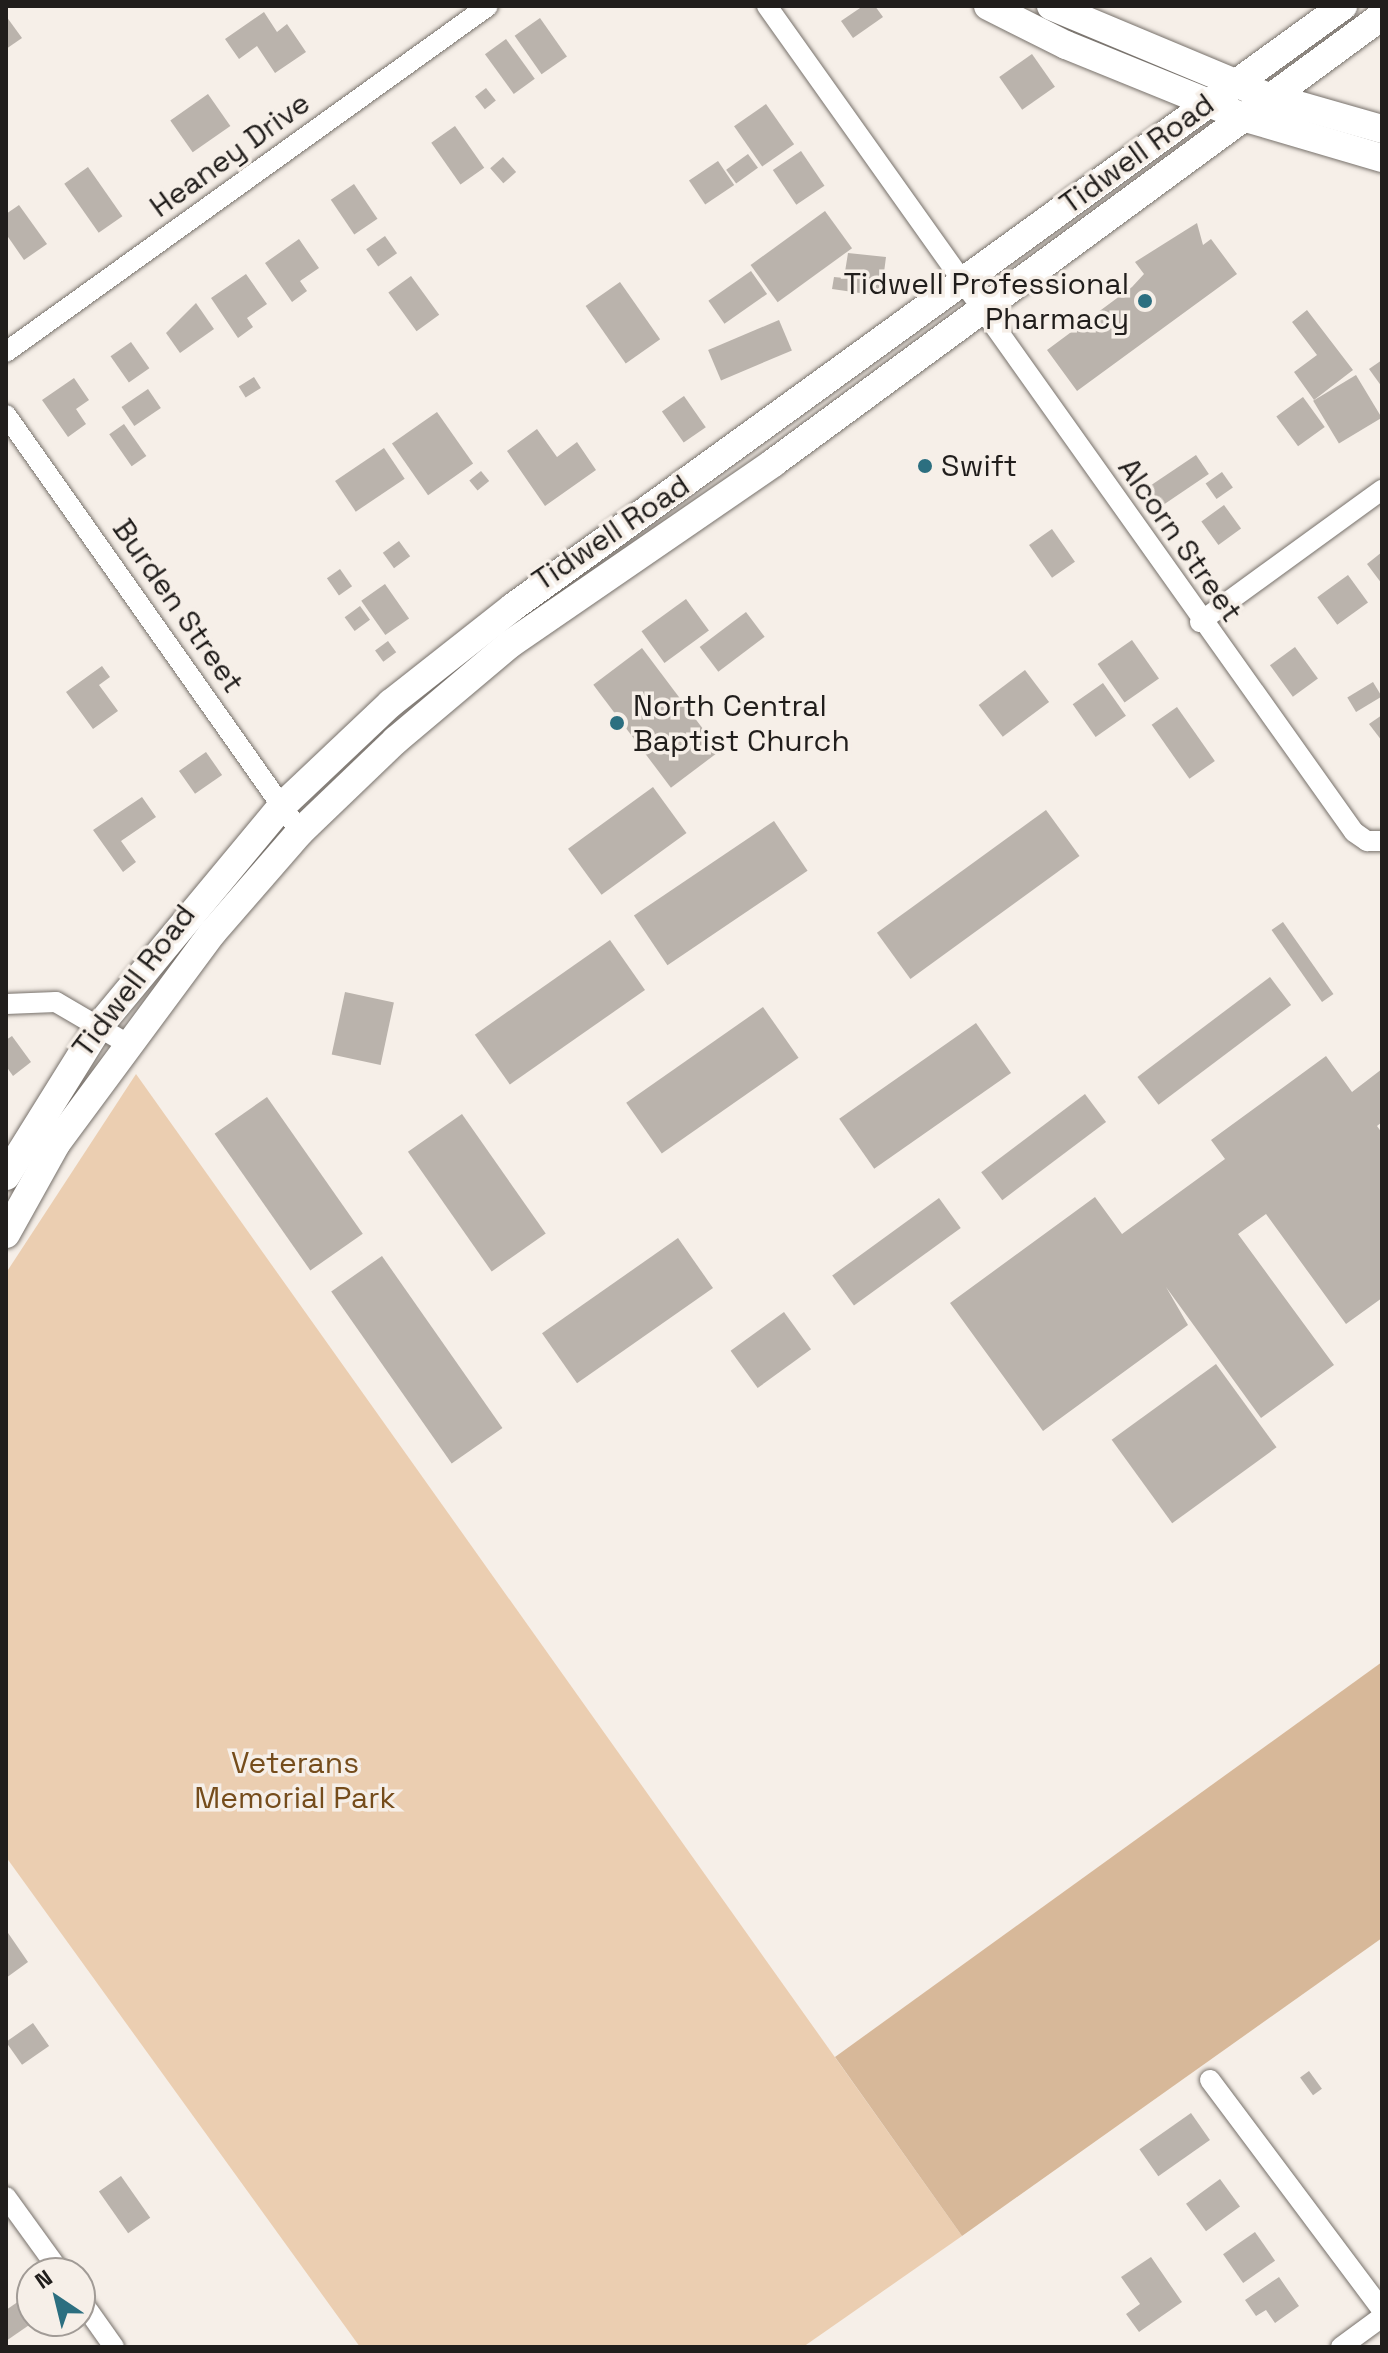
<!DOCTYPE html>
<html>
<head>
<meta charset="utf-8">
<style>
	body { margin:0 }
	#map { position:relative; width:1388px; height:2353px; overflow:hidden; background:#f6efe8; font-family:"Space Grotesk",sans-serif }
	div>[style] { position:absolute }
	.green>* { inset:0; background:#ebceb1 }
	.forest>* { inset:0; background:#d7b899 }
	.building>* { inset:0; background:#bab3ac; transform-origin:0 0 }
	.roads { filter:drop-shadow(0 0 2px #77716b) drop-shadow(0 0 2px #77716b) }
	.street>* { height:20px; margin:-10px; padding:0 10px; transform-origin:10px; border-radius:10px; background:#fff }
	.secondary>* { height:28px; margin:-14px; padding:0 14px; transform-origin:14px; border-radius:14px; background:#fff }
	.dots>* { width:22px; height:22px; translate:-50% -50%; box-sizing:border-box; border:4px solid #f6efe8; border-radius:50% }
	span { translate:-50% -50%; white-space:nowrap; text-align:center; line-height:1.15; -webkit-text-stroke:7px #f6efe8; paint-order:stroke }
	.street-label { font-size:30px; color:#211e1c }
	.poi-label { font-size:30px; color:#211e1c }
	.right { translate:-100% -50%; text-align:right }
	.left { translate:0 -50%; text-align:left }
	.park-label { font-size:30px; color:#754c1b }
	.frame { position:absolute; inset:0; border:8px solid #211e1c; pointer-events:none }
	.north { position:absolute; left:16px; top:2257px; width:80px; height:80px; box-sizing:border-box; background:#f6efe8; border:2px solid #a19b96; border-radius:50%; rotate:325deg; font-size:22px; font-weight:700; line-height:32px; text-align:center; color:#211e1c }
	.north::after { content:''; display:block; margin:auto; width:28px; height:36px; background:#2c6f80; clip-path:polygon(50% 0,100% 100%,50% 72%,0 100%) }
</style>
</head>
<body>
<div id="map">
	<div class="green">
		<div style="clip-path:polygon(136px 1074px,962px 2236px,803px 2347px,360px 2347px,6px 1857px,6px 1273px)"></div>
	</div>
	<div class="forest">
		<div style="clip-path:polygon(1382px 1662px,1382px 1938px,962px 2236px,835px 2057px)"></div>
	</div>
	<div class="building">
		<div style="clip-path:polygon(863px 6px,875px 6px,883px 17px,853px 38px,841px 21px)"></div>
		<div style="clip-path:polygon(264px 12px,277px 32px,287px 24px,306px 52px,275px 73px,257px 46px,239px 59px,225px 39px)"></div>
		<div style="clip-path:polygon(6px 16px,22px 38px,6px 49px)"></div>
		<div style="left:540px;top:18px;width:47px;height:31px;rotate:55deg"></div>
		<div style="left:506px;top:39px;width:49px;height:26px;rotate:54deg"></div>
		<div style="left:1032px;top:54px;width:40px;height:40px;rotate:55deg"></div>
		<div style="left:486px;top:88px;width:16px;height:14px;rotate:52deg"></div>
		<div style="left:208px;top:94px;width:39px;height:46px;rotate:55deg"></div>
		<div style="left:766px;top:104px;width:49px;height:39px;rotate:55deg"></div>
		<div style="left:455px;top:126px;width:51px;height:29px;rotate:55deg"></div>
		<div style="left:801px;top:151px;width:42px;height:34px;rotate:56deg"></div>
		<div style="left:748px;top:154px;width:17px;height:27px;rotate:54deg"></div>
		<div style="left:503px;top:157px;width:20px;height:17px;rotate:49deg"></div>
		<div style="left:718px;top:161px;width:29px;height:35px;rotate:56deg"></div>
		<div style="left:88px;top:167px;width:60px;height:29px;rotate:55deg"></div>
		<div style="left:354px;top:184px;width:42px;height:28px;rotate:56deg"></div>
		<div style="clip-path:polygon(19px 205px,47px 244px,24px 260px,6px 234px,6px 214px)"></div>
		<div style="left:825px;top:211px;width:46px;height:92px;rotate:54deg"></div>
		<div style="clip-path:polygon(1197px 223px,1203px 245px,1211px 239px,1237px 274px,1077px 391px,1047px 350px,1132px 287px,1144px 274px,1135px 262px)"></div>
		<div style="left:385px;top:236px;width:21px;height:23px;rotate:55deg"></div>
		<div style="clip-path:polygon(299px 239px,319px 268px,300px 281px,307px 291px,292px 302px,265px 263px)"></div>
		<div style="clip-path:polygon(848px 253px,886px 257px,881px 296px,832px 289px,834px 277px,844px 278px)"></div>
		<div style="left:751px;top:271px;width:28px;height:52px;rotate:55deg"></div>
		<div style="clip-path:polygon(246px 274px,267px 304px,247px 318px,253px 327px,238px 338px,211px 298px)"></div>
		<div style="left:411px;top:276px;width:48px;height:28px;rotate:54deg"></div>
		<div style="left:620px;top:282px;width:70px;height:42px;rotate:55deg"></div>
		<div style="clip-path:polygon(196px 303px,214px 329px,180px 353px,166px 333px)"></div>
		<div style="clip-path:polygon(1307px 310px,1353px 370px,1314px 400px,1294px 372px,1317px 355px,1292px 322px)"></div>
		<div style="left:779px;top:320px;width:33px;height:77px;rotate:67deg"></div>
		<div style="left:131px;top:342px;width:32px;height:25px;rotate:55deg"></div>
		<div style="clip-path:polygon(1382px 360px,1382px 387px,1369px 369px)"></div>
		<div style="left:1356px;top:375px;width:50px;height:50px;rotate:59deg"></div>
		<div style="left:254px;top:377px;width:13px;height:18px;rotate:58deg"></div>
		<div style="clip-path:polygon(74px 378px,89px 400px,76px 409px,86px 424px,68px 437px,42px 400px)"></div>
		<div style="left:148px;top:389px;width:23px;height:32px;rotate:56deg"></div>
		<div style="left:684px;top:396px;width:38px;height:27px;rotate:55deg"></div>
		<div style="left:1303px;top:397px;width:37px;height:33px;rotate:54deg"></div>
		<div style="left:437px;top:412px;width:63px;height:55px;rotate:55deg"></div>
		<div style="left:124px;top:424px;width:39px;height:18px;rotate:55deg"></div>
		<div style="clip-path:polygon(537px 429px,557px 457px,577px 442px,596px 470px,545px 506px,507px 451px)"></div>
		<div style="left:384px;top:448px;width:37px;height:59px;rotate:56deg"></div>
		<div style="left:1196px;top:455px;width:23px;height:57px;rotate:56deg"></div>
		<div style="left:481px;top:471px;width:13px;height:15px;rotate:51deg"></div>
		<div style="left:1222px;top:472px;width:19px;height:20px;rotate:55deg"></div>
		<div style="left:1224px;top:505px;width:29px;height:28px;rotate:54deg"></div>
		<div style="left:1052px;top:529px;width:40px;height:28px;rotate:55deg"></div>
		<div style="left:399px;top:541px;width:19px;height:20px;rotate:54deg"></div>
		<div style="clip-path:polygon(1382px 552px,1382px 584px,1367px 564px)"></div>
		<div style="left:340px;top:569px;width:21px;height:16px;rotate:55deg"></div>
		<div style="left:1348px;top:575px;width:34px;height:38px;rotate:54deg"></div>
		<div style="left:385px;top:584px;width:42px;height:29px;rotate:55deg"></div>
		<div style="left:686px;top:599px;width:39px;height:55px;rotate:54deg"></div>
		<div style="left:360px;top:606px;width:17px;height:19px;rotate:54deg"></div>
		<div style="left:746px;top:612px;width:31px;height:58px;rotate:53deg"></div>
		<div style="left:1132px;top:640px;width:47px;height:42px;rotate:55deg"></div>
		<div style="left:388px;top:641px;width:14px;height:16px;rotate:54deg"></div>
		<div style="left:1295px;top:647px;width:39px;height:31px;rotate:54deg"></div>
		<div style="left:642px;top:648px;width:129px;height:61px;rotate:53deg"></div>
		<div style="clip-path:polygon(102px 666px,110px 677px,99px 685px,118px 711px,93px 729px,66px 692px)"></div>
		<div style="left:1025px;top:670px;width:40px;height:58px;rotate:53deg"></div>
		<div style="left:1373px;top:682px;width:17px;height:30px;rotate:59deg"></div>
		<div style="left:1103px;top:683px;width:40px;height:37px;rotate:55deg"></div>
		<div style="left:1177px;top:707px;width:66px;height:31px;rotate:55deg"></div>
		<div style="clip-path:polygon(1382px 715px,1382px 741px,1369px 724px)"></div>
		<div style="left:206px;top:752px;width:28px;height:33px;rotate:55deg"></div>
		<div style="left:653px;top:787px;width:57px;height:105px;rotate:54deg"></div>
		<div style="clip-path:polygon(142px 797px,156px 817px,121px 841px,136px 862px,123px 872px,93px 830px)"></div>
		<div style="left:1046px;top:810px;width:57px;height:209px;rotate:54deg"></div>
		<div style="left:774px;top:821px;width:60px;height:169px;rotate:56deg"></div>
		<div style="left:1283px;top:922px;width:88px;height:14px;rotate:55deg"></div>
		<div style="left:610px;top:940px;width:61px;height:165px;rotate:55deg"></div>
		<div style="left:1270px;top:977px;width:35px;height:166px;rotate:53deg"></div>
		<div style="left:345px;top:992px;width:50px;height:64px;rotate:12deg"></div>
		<div style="left:763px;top:1007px;width:62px;height:167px;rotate:55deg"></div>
		<div style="left:976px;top:1023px;width:61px;height:167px;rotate:55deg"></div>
		<div style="clip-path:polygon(12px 1036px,31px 1062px,13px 1076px,6px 1066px,6px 1040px)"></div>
		<div style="clip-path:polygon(1326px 1056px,1352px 1092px,1382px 1069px,1382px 1122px,1377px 1126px,1382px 1133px,1382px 1298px,1346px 1324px,1266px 1214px,1238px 1234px,1334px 1365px,1261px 1418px,1166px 1287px,1188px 1325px,1043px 1431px,950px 1303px,1095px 1197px,1122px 1234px,1225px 1159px,1211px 1140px)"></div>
		<div style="left:1085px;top:1094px;width:35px;height:130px;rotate:53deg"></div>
		<div style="left:267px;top:1097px;width:167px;height:64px;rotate:55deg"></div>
		<div style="left:462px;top:1114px;width:146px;height:66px;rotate:55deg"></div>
		<div style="left:939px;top:1198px;width:37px;height:132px;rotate:54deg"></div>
		<div style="left:678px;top:1238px;width:61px;height:166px;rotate:55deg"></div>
		<div style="left:382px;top:1256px;width:210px;height:62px;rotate:55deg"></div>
		<div style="left:784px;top:1312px;width:46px;height:66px;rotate:54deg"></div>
		<div style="left:1216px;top:1364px;width:103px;height:129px;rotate:54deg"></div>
		<div style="clip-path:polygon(6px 1930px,28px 1962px,6px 1978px)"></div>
		<div style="left:33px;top:2023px;width:28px;height:33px;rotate:55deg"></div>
		<div style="left:1309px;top:2071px;width:22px;height:11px;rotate:54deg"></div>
		<div style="left:1191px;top:2113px;width:33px;height:63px;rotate:55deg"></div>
		<div style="left:121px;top:2176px;width:51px;height:27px;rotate:55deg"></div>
		<div style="left:1220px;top:2179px;width:34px;height:42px;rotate:54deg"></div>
		<div style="left:1255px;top:2232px;width:35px;height:39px;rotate:55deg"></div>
		<div style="clip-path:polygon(1151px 2257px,1182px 2302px,1139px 2332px,1126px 2314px,1140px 2304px,1121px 2277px)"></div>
		<div style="clip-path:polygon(1279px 2277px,1299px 2306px,1275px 2323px,1266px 2310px,1256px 2316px,1245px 2300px)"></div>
		<div style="clip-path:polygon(22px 2299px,35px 2321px,6px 2341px,6px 2310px)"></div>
	</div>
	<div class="roads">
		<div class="street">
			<div style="left:767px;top:6px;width:1013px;rotate:54.6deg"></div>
			<div style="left:1354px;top:832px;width:16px;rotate:35deg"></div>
			<div style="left:1367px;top:841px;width:15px"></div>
			<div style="left:6px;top:352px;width:593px;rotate:-35.67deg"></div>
			<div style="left:6px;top:415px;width:510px;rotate:54.81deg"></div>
			<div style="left:1200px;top:622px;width:225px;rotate:-36deg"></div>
			<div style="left:6px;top:1004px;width:50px;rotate:-2.3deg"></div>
			<div style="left:56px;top:1002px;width:81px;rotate:30.4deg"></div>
			<div style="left:1210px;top:2080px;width:287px;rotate:53.2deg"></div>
			<div style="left:6px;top:2197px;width:94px;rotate:54.1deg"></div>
			<div style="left:80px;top:2299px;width:59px;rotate:54.7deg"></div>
			<div style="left:1341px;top:2347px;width:51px;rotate:-36.2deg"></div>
		</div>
		<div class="secondary">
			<div style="left:988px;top:6px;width:87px;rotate:26.6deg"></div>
			<div style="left:1066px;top:45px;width:194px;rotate:22.1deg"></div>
			<div style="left:1246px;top:118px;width:142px;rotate:16.4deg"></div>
			<div style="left:1051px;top:6px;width:233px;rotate:22.7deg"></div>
			<div style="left:1266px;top:96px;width:121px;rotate:15.9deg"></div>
			<div style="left:6px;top:1176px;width:178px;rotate:-58.1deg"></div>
			<div style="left:100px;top:1025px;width:285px;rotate:-50.3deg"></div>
			<div style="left:282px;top:806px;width:150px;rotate:-43.4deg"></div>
			<div style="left:391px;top:703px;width:155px;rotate:-38.2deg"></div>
			<div style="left:513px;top:607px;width:1025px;rotate:-35.91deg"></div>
			<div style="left:6px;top:1234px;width:103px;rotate:-60.9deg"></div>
			<div style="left:56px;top:1144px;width:264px;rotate:-53.5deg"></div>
			<div style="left:213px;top:932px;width:133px;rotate:-49deg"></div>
			<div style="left:300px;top:832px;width:133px;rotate:-43.8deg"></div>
			<div style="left:396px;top:740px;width:149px;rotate:-40.1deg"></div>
			<div style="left:510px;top:644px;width:319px;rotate:-34.5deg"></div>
			<div style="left:773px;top:463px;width:755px;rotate:-36.28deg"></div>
		</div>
	</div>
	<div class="dots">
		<div style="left:1145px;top:301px;background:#2c6f80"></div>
		<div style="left:925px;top:466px;background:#2c6f80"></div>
		<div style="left:617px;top:723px;background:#2c6f80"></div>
	</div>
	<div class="street-label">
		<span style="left:1137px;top:154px;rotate:-36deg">Tidwell Road</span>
		<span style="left:230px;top:155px;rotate:-36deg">Heaney Drive</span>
		<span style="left:611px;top:533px;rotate:-34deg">Tidwell Road</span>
		<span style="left:1180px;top:540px;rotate:55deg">Alcorn Street</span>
		<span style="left:178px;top:606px;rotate:55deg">Burden Street</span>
		<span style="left:134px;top:981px;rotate:-53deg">Tidwell Road</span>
	</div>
	<div class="poi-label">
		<span class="right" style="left:1129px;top:301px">Tidwell Professional<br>Pharmacy</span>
		<span class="left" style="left:941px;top:466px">Swift</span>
		<span class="left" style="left:633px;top:723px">North Central<br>Baptist Church</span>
	</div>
	<div class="park-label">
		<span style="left:295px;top:1780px">Veterans<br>Memorial Park</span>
	</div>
	<div class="frame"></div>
	<div class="north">N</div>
</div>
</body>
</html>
